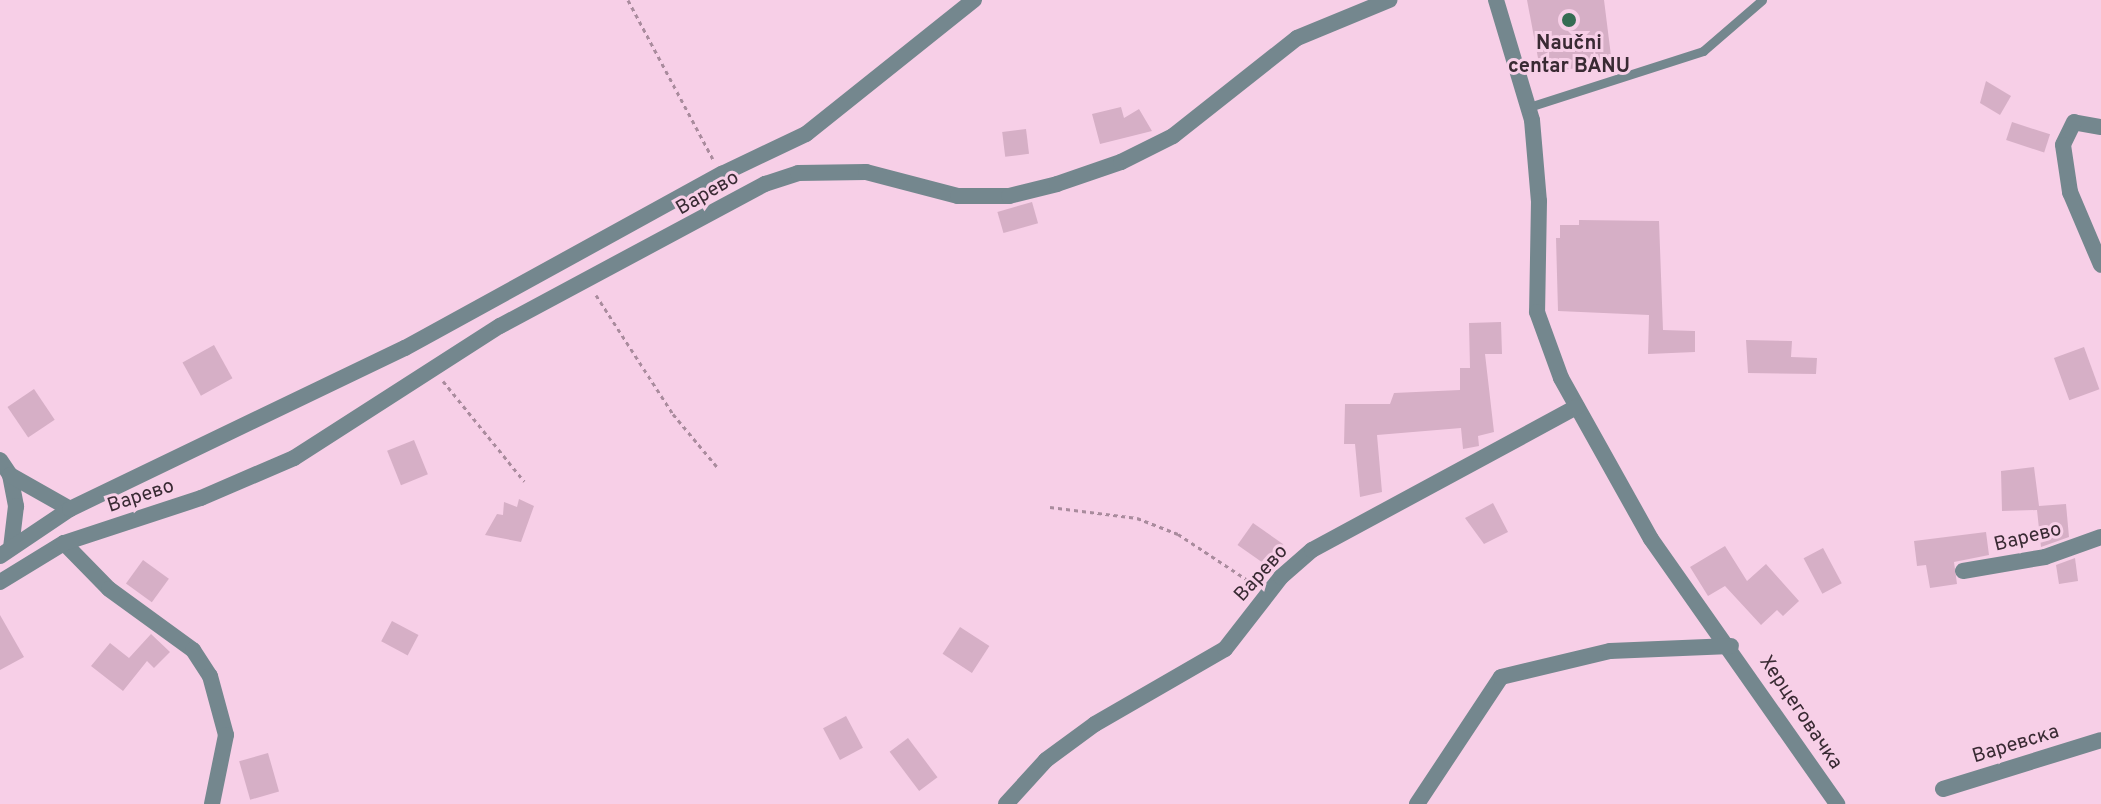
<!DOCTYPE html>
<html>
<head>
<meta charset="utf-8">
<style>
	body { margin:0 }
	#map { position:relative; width:2101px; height:804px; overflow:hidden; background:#f7cfe7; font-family:Overpass,sans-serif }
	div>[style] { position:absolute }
	.building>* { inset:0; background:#d6afc6; transform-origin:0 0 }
	.path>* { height:3px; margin-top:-1.5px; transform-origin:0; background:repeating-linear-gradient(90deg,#a98b9d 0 4px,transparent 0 8px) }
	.service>* { height:9px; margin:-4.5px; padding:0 4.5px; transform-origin:4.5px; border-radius:4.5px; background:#74878e }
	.minor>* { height:16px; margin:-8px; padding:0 8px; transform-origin:8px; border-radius:8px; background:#74878e }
	.dots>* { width:22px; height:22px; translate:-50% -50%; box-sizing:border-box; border:4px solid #f7cfe7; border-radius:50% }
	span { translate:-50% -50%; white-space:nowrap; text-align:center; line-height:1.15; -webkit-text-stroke:6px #f7cfe7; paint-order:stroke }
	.poi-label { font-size:20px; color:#392a33; font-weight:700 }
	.street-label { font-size:20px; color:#392a33 }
</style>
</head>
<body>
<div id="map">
	<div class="building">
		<div style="clip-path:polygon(1527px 0,1604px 0,1612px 64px,1553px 71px,1538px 58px)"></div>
		<div style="clip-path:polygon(1986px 81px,2011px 96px,2000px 115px,1980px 103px)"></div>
		<div style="clip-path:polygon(1121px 107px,1124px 118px,1139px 109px,1152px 131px,1100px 144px,1092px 114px)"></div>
		<div style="left:2012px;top:122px;width:40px;height:19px;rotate:18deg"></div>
		<div style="left:1026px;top:129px;width:25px;height:24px;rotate:83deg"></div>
		<div style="left:1032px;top:202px;width:22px;height:36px;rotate:74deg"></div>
		<div style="clip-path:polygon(1579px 220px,1659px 221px,1663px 330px,1695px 331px,1695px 352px,1648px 354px,1649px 315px,1558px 311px,1556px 238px,1560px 238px,1560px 225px,1579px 225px)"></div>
		<div style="clip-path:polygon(1501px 322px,1502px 354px,1485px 354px,1494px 432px,1478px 436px,1479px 446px,1463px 449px,1461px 428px,1377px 435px,1382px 492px,1360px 497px,1355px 444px,1344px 444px,1345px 404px,1390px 404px,1394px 393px,1460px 390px,1460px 368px,1470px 368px,1469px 323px)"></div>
		<div style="clip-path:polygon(1746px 340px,1792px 341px,1791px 357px,1817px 358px,1816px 374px,1748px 373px)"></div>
		<div style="left:214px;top:345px;width:38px;height:36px;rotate:61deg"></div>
		<div style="left:2084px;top:347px;width:45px;height:32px;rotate:70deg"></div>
		<div style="left:34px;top:389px;width:37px;height:32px;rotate:56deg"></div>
		<div style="left:414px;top:440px;width:37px;height:29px;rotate:68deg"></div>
		<div style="clip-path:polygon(2034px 467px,2039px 506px,2066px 504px,2069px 537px,2041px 547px,2037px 510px,2002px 511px,2001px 471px)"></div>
		<div style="clip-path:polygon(519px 499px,534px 506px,521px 542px,485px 535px,497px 514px,503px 515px,504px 502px,517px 507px)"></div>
		<div style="clip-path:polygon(1493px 503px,1508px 532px,1484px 544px,1465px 518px)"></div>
		<div style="left:1253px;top:523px;width:37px;height:27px;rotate:35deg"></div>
		<div style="clip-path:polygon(1986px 532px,1989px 555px,1954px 562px,1957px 584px,1930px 588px,1926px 565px,1917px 566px,1914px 541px)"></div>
		<div style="clip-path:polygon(1725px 546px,1747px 581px,1766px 564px,1799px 601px,1783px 616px,1777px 610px,1761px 625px,1725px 586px,1708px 596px,1690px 567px)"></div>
		<div style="left:1823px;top:548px;width:40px;height:22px;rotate:62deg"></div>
		<div style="clip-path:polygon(2075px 558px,2078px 581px,2059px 584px,2056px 565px)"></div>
		<div style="left:143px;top:560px;width:32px;height:29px;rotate:36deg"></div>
		<div style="clip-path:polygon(0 615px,24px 657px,0 670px)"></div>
		<div style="left:392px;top:621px;width:30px;height:23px;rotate:28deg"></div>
		<div style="left:960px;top:627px;width:35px;height:32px;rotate:33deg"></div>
		<div style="clip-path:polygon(151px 634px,170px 652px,154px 668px,147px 661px,123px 691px,91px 666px,110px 643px,129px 658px)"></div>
		<div style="left:846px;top:716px;width:36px;height:26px;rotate:62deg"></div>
		<div style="left:908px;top:738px;width:49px;height:23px;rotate:53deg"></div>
		<div style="left:268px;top:753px;width:40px;height:30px;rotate:74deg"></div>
	</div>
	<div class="path">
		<div style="left:628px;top:0;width:180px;rotate:61.9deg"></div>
		<div style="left:596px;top:295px;width:142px;rotate:57.1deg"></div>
		<div style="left:673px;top:414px;width:70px;rotate:50.2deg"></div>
		<div style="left:443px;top:381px;width:129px;rotate:51deg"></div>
		<div style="left:1050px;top:507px;width:88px;rotate:7.2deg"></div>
		<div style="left:1137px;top:518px;width:44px;rotate:21.3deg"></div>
		<div style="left:1178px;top:534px;width:92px;rotate:33.5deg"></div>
	</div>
	<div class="service">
		<div style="left:1529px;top:107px;width:183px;rotate:-17.8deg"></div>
		<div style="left:1703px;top:51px;width:78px;rotate:-40.8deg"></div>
	</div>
	<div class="minor">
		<div style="left:1496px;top:0;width:125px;rotate:73.3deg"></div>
		<div style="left:1532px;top:120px;width:81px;rotate:85.1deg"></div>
		<div style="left:1539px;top:201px;width:111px;rotate:91deg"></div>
		<div style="left:1537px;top:312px;width:70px;rotate:70deg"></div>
		<div style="left:1561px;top:378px;width:184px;rotate:60.8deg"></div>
		<div style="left:1651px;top:539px;width:324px;rotate:54.9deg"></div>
		<div style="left:2101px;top:127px;width:27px;rotate:-170deg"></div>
		<div style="left:2074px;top:122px;width:25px;rotate:116deg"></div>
		<div style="left:2063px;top:145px;width:48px;rotate:81.5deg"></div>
		<div style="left:2070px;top:192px;width:79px;rotate:67deg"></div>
		<div style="left:0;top:460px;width:18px;rotate:56deg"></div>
		<div style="left:10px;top:475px;width:32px;rotate:79deg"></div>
		<div style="left:16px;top:506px;width:42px;rotate:96.8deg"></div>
		<div style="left:10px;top:475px;width:69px;rotate:29.5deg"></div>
		<div style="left:64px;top:543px;width:64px;rotate:45.6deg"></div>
		<div style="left:109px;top:589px;width:104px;rotate:36deg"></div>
		<div style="left:193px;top:650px;width:31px;rotate:57deg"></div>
		<div style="left:210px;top:676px;width:61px;rotate:74.8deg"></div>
		<div style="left:226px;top:735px;width:70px;rotate:101.5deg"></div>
		<div style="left:0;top:556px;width:84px;rotate:-33.9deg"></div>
		<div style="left:70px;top:509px;width:372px;rotate:-25.7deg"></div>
		<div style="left:405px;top:348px;width:362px;rotate:-28.8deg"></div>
		<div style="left:722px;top:174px;width:93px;rotate:-25.5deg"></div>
		<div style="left:806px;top:134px;width:215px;rotate:-38.6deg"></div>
		<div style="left:1963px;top:571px;width:83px;rotate:-9.7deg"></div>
		<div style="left:2045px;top:557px;width:59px;rotate:-19.7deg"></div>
		<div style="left:0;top:582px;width:75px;rotate:-31.4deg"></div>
		<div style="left:64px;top:543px;width:144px;rotate:-18.2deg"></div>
		<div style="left:201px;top:498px;width:101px;rotate:-23.3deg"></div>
		<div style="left:294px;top:458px;width:245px;rotate:-32.7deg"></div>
		<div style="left:500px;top:326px;width:301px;rotate:-28.2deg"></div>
		<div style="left:765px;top:184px;width:35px;rotate:-18deg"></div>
		<div style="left:798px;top:173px;width:68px;rotate:-0.8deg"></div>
		<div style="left:866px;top:172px;width:95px;rotate:14.6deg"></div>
		<div style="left:958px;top:196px;width:51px"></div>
		<div style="left:1009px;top:196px;width:49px;rotate:-14deg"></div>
		<div style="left:1057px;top:184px;width:68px;rotate:-19deg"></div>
		<div style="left:1121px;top:162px;width:58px;rotate:-26.6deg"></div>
		<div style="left:1173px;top:136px;width:158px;rotate:-38.3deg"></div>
		<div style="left:1297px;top:38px;width:100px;rotate:-22.4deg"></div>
		<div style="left:1943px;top:789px;width:165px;rotate:-17.2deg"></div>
		<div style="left:1006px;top:804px;width:59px;rotate:-47.7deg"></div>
		<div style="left:1046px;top:760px;width:61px;rotate:-36.3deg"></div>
		<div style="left:1095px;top:724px;width:150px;rotate:-30deg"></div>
		<div style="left:1225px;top:649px;width:91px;rotate:-52.1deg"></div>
		<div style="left:1281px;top:577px;width:41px;rotate:-41.1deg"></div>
		<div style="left:1312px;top:550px;width:301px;rotate:-28.4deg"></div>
		<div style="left:1417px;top:804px;width:152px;rotate:-56.5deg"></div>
		<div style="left:1501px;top:677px;width:112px;rotate:-13.4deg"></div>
		<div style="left:1610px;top:651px;width:121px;rotate:-2.4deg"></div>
	</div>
	<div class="dots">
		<div style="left:1569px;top:20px;background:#366c53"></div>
	</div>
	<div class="poi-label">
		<span style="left:1569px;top:56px">Naučni<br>centar BANU</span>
	</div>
	<div class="street-label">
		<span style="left:708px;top:194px;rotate:-30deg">Варево</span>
		<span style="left:141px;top:497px;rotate:-18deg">Варево</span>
		<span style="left:2028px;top:538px;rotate:-14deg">Варево</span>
		<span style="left:1262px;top:574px;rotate:-48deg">Варево</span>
		<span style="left:1800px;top:713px;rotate:56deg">Херцеговачка</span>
		<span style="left:2016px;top:745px;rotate:-17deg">Варевска</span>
	</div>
</div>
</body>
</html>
